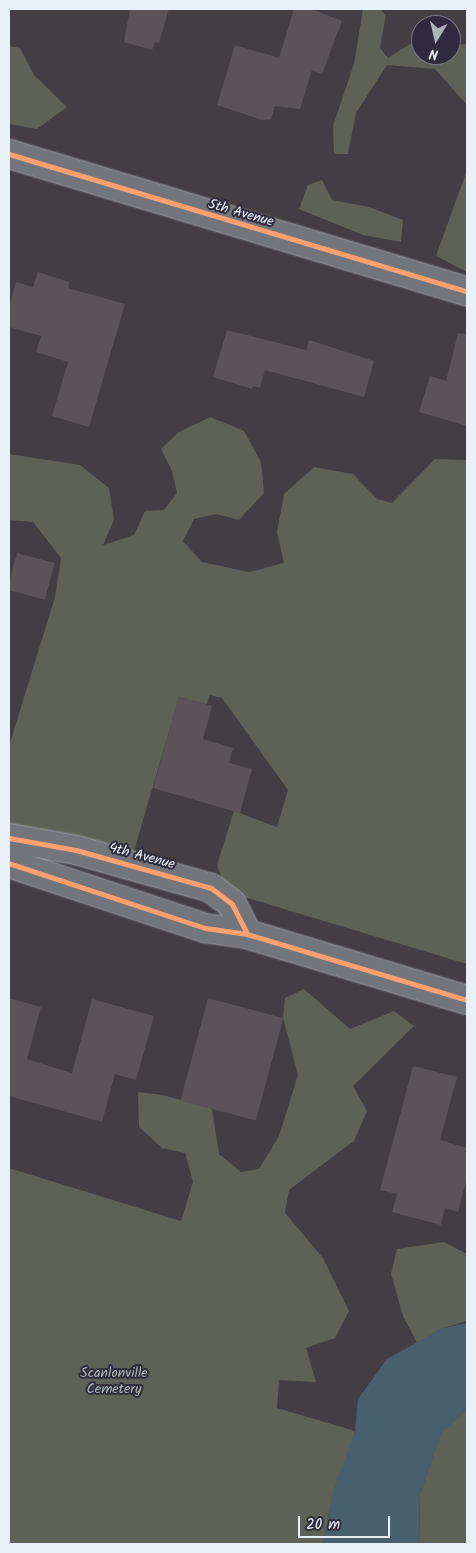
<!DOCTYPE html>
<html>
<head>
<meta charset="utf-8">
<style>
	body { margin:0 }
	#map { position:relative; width:476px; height:1553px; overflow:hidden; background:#423e44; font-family:Kalam,sans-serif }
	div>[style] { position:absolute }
	.green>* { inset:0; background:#5d6156 }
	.water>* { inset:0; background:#485f6d }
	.building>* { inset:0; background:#5a5357; transform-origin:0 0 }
	.roads { filter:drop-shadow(0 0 1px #a0a0a4) drop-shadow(0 0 1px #a0a0a4) }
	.minor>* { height:28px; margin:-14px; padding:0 14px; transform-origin:14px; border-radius:14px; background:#73757c }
	.cycleway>* { height:5px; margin:-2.5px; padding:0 2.5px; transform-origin:2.5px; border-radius:2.5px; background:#fca06f }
	span { translate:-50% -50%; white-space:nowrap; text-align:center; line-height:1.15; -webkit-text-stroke:4px #2f2a3d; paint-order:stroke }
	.street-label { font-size:14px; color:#e8f1f8 }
	.park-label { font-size:14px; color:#b2bab8 }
	.frame { position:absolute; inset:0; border:10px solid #e8f1f8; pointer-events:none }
	.north { position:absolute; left:411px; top:15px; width:50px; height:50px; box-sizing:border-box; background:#2f2a3d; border:1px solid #797a88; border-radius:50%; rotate:189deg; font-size:14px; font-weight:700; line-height:20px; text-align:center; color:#e8f1f8 }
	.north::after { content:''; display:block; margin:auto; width:18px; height:22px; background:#aeb2b9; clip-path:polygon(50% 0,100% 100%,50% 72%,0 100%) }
	.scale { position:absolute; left:298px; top:1516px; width:92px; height:22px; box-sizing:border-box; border:2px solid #e8f1f8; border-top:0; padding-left:6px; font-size:15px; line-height:18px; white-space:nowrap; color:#e8f1f8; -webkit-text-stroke:4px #2f2a3d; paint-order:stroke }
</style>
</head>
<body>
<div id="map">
	<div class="green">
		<div style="clip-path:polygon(363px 9px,379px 9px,386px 15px,380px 48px,388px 58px,416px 40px,421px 41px,421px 55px,451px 55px,451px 45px,467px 44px,467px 105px,435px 69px,387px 65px,356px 113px,348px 154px,334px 154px,333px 126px,354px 64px)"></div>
		<div style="clip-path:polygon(9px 46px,20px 48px,34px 75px,67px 107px,37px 129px,9px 124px)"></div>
		<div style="clip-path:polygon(467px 170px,467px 272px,436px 256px)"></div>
		<div style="clip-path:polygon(322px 180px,332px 200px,369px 207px,403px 220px,401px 242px,363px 235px,299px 209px,308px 185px)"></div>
		<div style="clip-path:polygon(210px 417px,244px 431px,261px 462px,264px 493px,239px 520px,216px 514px,194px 519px,183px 541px,202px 562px,249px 572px,284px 563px,277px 532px,284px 494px,314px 467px,353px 474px,377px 499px,392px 503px,435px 459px,467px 460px,467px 964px,247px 898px,224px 884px,217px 865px,234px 811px,277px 827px,288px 790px,222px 698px,210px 695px,207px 704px,179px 697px,134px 851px,105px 854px,9px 832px,9px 746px,55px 597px,61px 558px,33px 522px,9px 520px,9px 454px,80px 465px,109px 488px,114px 520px,103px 545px,134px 535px,145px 511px,164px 510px,177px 493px,172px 471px,161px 449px,179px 432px)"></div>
		<div style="clip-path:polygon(304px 989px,350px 1029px,394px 1011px,414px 1026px,353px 1086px,367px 1111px,354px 1141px,289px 1190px,285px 1213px,323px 1258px,349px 1311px,335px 1338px,306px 1348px,316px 1382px,279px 1380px,277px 1408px,355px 1431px,330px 1508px,323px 1544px,9px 1544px,9px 1168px,181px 1221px,193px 1182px,185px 1153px,162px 1148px,139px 1127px,138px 1092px,163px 1095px,212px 1109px,219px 1154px,241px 1172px,259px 1169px,279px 1136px,298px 1075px,283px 1018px,285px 998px)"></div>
		<div style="clip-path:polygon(444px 1242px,467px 1254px,467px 1321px,443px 1328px,417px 1343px,403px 1316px,391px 1274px,397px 1249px)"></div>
		<div style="clip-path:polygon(467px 1410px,467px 1544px,419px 1544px,420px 1494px,441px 1432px)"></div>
	</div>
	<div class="water">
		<div style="clip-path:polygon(467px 1323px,467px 1410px,441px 1433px,420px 1494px,419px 1544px,323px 1544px,333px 1492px,355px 1431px,358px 1399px,387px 1359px,443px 1328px)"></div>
	</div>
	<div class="building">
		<div style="clip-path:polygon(130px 9px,169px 9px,159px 43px,155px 42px,152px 50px,124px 42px)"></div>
		<div style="clip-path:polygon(294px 9px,311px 9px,342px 21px,322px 74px,312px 70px,300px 109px,275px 106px,271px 119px,262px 120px,217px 105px,235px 45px,279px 58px)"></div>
		<div style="clip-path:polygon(38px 272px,70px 282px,68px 288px,125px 304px,89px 427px,52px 416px,68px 362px,36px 352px,41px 336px,9px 327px,9px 307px,16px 282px,33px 287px)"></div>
		<div style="clip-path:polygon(227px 330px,306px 350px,309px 340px,374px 361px,364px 397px,265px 370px,260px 388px,253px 386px,252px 389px,213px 377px)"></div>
		<div style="clip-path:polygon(458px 333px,467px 334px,467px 426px,419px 412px,430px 376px,446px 381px)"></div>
		<div style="left:17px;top:553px;width:39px;height:38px;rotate:15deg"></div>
		<div style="clip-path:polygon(179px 696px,212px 706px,203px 739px,233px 748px,229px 763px,252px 769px,240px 813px,153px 788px)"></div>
		<div style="clip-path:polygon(9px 998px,41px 1007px,27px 1059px,72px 1073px,92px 999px,154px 1016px,136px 1080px,115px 1074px,102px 1122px,9px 1096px)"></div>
		<div style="left:208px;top:998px;width:78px;height:106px;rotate:15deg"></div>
		<div style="clip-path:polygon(413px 1066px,457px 1077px,440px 1140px,467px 1148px,467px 1178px,458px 1212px,445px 1208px,441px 1225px,392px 1212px,397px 1194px,380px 1190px)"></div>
	</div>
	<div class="roads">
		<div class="minor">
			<div style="left:9px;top:154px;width:478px;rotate:16.7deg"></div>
			<div style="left:9px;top:838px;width:68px;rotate:10.2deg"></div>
			<div style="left:76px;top:850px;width:140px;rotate:15.7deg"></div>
			<div style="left:211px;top:888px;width:26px;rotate:37deg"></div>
			<div style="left:232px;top:904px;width:34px;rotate:63deg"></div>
			<div style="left:247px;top:934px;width:42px;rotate:-171.9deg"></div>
			<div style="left:205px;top:928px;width:206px;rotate:-161.7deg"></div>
			<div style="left:247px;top:934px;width:230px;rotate:16.7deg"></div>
		</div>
	</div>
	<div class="cycleway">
		<div style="left:9px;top:154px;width:478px;rotate:16.7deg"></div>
		<div style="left:9px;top:838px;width:68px;rotate:10.2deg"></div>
		<div style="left:76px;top:850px;width:140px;rotate:15.7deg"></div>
		<div style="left:211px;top:888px;width:26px;rotate:37deg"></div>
		<div style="left:232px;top:904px;width:34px;rotate:63deg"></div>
		<div style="left:247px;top:934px;width:42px;rotate:-171.9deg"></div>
		<div style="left:205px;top:928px;width:206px;rotate:-161.7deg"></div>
		<div style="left:247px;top:934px;width:230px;rotate:16.7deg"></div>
	</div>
	<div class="street-label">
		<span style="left:241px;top:213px;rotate:16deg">5th Avenue</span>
		<span style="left:142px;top:856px;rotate:15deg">4th Avenue</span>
	</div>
	<div class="park-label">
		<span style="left:114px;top:1381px">Scanlonville<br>Cemetery</span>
	</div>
	<div class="frame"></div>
	<div class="north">N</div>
	<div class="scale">20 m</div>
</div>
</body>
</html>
